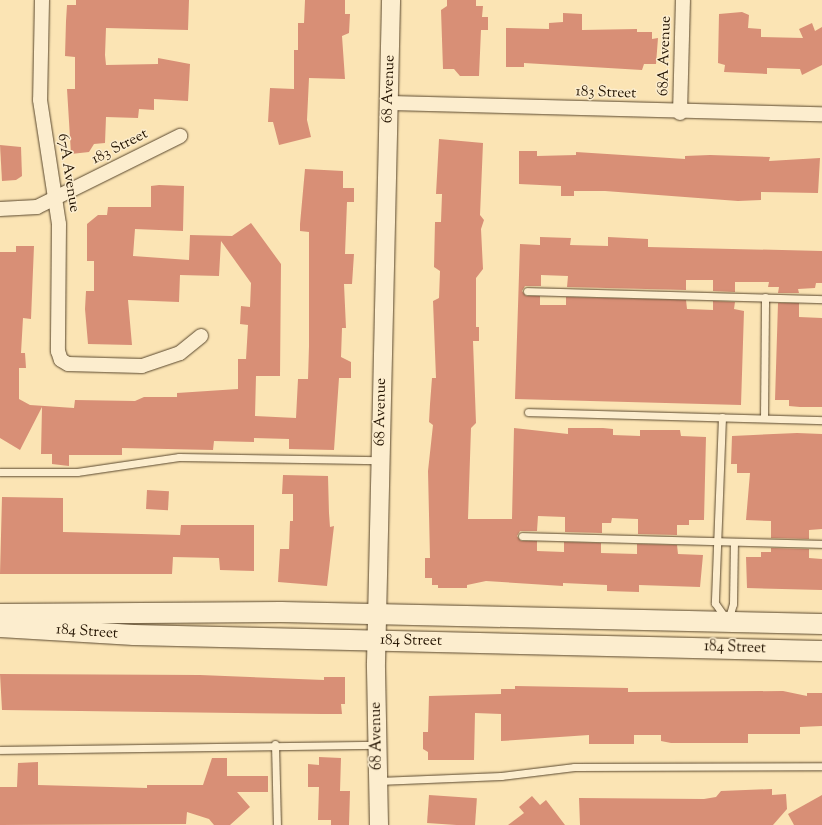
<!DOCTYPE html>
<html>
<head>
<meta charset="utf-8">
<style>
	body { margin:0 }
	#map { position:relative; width:822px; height:825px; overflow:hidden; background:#fbe4b4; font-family:"Sorts Mill Goudy",serif }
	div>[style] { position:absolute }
	.building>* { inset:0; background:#d88f76; transform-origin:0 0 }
	.roads { filter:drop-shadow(0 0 1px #59472d) drop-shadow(0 0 1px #59472d) }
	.service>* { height:7px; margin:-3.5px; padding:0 3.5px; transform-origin:3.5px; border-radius:3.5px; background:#fcedce }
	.minor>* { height:14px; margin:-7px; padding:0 7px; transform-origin:7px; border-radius:7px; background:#fcedce }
	.tertiary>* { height:18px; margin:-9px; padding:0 9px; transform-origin:9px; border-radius:9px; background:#fcedce }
	.secondary>* { height:20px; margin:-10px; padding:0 10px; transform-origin:10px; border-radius:10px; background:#fcedce }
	span { translate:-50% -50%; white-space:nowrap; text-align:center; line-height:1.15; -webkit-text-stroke:3px #fcedce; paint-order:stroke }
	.street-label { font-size:15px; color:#231300 }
</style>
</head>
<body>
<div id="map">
	<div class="building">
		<div style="clip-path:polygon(76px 0,189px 0,188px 30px,106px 28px,105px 55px,106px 65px,158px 64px,158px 58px,190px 64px,188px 101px,154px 99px,154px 110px,139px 109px,138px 118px,106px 117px,105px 143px,94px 144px,89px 152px,71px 154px,67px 89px,75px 89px,75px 57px,65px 56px,66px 21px,67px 5px,76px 5px)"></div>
		<div style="clip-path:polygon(305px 0,345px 0,345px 14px,350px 14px,349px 33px,342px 36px,345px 79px,309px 78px,307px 120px,311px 137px,279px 145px,273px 122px,268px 122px,270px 88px,294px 89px,294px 50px,298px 50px,298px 23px,304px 23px)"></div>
		<div style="clip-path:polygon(447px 0,476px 0,476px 6px,483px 6px,482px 17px,488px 17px,488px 30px,481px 30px,479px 76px,460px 76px,454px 69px,443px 69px,441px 10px,447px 6px)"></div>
		<div style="clip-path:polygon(742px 12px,749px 15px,748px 28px,761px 29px,761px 37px,803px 38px,799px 29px,812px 23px,815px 31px,822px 27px,822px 65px,802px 75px,800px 69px,767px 68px,767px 74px,724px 72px,725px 65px,718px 63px,719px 14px)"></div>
		<div style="clip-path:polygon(563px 13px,582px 14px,582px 30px,637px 29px,637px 32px,652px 32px,652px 39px,658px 38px,656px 64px,644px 64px,642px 70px,524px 63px,524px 67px,506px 67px,506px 28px,549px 29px,549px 23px,563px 22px)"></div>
		<div style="clip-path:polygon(439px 139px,483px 143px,480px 215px,484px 220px,481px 229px,483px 269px,476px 278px,476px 327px,479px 327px,479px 341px,473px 341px,476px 423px,471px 428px,468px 519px,512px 519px,514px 428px,568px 434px,568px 428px,603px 428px,613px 429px,613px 435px,640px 436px,640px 430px,680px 430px,681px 436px,706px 437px,704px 520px,689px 520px,689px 525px,677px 525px,677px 535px,638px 534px,638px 519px,612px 518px,611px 523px,602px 523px,602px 533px,565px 532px,565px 517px,538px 516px,537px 531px,520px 531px,517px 536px,521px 541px,537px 541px,537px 551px,564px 552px,564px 542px,601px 543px,601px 553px,637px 554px,637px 544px,677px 545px,678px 554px,703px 555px,700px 587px,639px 585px,639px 592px,607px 591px,607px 585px,563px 583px,563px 586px,486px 581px,467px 585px,467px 588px,438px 588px,438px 585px,432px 585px,432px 578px,425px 578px,425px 558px,430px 558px,428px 471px,433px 425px,429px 422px,430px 404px,432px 378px,436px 378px,433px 301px,439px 298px,440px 271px,434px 267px,435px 222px,441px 222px,442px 194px,436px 194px)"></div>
		<div style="clip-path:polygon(0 145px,21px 147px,22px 176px,16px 180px,2px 181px)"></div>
		<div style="clip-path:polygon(519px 151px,537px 151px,537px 156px,576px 155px,576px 152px,685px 159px,685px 156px,710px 155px,770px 157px,769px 161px,820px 158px,818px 193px,761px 192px,761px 200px,738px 201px,605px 191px,574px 191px,574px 196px,561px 196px,561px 186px,519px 184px)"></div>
		<div style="clip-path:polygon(305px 169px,343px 171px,343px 188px,354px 188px,354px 202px,347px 202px,345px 254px,354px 254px,352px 284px,344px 284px,346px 328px,342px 328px,341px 357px,351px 362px,351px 378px,339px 378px,334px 450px,289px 449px,289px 439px,254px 438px,254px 442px,214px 441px,213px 450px,122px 448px,122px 455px,69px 455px,69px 466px,52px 464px,52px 454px,41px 454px,42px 407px,20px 450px,0 438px,0 252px,16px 252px,16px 246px,34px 246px,31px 319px,23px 318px,21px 353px,25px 353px,26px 368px,19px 368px,19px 399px,30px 405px,74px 408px,75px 400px,135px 401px,144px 397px,177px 397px,177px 393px,238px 389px,238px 359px,246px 359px,248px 325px,240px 324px,241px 306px,250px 307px,251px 283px,221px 241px,219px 276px,180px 275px,179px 302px,128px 300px,132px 345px,88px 344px,85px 309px,86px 291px,94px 291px,94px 261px,87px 261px,87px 224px,98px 215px,107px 215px,108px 207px,151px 207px,151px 186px,159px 185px,184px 186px,183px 231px,135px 229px,133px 256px,189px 260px,190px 235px,232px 236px,251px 223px,281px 264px,280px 376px,256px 376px,255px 416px,296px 418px,298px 379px,308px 379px,309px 346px,309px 232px,300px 231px,300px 224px)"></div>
		<div style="clip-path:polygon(540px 237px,571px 238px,570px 245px,608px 246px,608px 237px,648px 239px,648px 247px,822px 251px,822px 283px,816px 283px,815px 288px,798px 289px,799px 293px,778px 293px,779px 287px,768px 287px,769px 282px,735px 282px,735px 292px,713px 291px,713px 280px,686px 280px,686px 290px,567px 287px,568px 276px,541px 275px,541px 286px,525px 286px,522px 291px,526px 296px,540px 296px,540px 305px,566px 305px,566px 297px,686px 300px,687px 309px,713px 310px,713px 301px,735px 302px,734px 309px,744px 311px,741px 405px,515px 399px,520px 244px,540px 245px)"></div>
		<div style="clip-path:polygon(778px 303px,799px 303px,799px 317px,822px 318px,822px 407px,800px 407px,789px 406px,789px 400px,775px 400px)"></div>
		<div style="clip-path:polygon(797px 433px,822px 434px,822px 529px,809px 530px,809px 539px,771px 538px,771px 521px,746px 520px,750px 473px,737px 473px,737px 464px,731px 464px,732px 436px)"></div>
		<div style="clip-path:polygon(283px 475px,328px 476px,329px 513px,330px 527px,334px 526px,327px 586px,278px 582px,280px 549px,289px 549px,290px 521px,293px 521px,293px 494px,282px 494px)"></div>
		<div style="left:147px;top:490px;width:22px;height:19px;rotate:3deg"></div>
		<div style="clip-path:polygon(2px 497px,63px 498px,63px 532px,180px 535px,181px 525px,254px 525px,254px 571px,220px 570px,219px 558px,173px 557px,172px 574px,0 574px)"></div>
		<div style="clip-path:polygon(771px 548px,809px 549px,809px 558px,822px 559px,822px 590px,747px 588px,746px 557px,761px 557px,761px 552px,771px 552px)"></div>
		<div style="clip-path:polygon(0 674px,200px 675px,324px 680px,324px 677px,345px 677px,345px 704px,341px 704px,342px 714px,323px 714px,2px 710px)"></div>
		<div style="clip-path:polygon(515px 686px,628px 688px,628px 692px,783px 691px,807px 696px,807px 693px,822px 693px,822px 726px,800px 727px,800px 734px,748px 734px,748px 743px,671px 743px,661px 741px,661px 735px,634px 735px,634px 744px,589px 744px,589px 735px,501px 741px,501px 714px,475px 713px,474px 760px,428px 760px,428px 752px,423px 749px,423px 732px,428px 732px,429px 696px,501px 694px,501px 689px,515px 689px)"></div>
		<div style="clip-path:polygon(319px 757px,341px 758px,340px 791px,350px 791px,349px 825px,331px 825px,331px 820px,318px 820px,319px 787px,308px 787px,308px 764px,319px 765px)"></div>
		<div style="clip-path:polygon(212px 758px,227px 758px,227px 776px,268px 776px,268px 792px,237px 792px,250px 807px,230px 825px,214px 825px,209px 819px,187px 812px,186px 824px,0 825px,0 787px,17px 787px,18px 763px,38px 762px,38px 785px,147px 788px,147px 785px,203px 785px)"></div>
		<div style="clip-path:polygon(772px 789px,772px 795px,786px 794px,787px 809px,773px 825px,580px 825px,579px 798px,704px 799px,716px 797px,721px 791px)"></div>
		<div style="left:429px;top:795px;width:48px;height:28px;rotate:4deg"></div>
		<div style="clip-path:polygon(822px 795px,822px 825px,794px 825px,788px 814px)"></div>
		<div style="clip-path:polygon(532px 796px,540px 805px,546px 800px,565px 825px,508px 825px,524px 813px,519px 807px)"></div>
	</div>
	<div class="roads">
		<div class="service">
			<div style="left:527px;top:291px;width:295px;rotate:1.6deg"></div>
			<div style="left:528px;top:412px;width:294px;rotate:1.6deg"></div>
			<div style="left:722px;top:417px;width:186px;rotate:92.2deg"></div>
			<div style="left:715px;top:603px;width:19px;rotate:55deg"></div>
			<div style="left:764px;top:418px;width:121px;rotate:-89.5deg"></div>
			<div style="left:0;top:472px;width:77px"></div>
			<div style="left:77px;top:472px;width:103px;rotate:-8.4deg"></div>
			<div style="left:179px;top:457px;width:201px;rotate:0.9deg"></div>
			<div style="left:522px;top:536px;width:300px;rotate:1.5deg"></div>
			<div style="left:728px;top:621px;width:18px;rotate:-74deg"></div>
			<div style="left:733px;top:604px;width:62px;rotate:-89.1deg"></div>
			<div style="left:275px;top:744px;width:81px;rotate:88.6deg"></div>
			<div style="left:0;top:750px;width:377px;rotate:-0.8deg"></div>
			<div style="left:378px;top:781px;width:123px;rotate:-2.3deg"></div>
			<div style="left:501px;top:776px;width:74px;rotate:-7deg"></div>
			<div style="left:574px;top:767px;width:248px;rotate:-0.2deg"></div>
		</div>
		<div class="minor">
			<div style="left:42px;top:0;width:100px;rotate:91.1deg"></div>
			<div style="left:40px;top:100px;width:125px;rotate:81.3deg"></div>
			<div style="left:59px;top:224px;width:127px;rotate:90.5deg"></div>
			<div style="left:58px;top:351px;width:9px;rotate:72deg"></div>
			<div style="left:61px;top:360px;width:8px;rotate:30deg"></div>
			<div style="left:68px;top:364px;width:74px;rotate:1.5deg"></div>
			<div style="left:142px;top:366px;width:40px;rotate:-18.9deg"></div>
			<div style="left:180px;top:353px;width:27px;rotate:-39deg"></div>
			<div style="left:388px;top:103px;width:434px;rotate:1.5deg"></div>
			<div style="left:680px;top:113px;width:113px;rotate:-88.5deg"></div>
			<div style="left:0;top:209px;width:37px;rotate:-3deg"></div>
			<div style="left:37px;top:207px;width:160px;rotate:-26.4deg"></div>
		</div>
		<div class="tertiary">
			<div style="left:379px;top:825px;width:162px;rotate:-91.1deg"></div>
			<div style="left:376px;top:663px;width:663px;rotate:-88.7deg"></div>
		</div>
		<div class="secondary">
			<div style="left:0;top:614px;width:281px;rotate:-0.4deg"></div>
			<div style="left:281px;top:612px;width:541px;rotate:1.27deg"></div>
			<div style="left:0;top:627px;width:134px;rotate:3.4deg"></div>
			<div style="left:134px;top:635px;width:688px;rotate:1.33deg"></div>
		</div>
	</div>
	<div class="street-label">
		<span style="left:665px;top:56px;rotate:-88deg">68A Avenue</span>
		<span style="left:389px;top:89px;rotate:-88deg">68 Avenue</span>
		<span style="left:606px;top:93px;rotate:2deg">183 Street</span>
		<span style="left:120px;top:147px;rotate:-27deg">183 Street</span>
		<span style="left:68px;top:173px;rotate:81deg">67A Avenue</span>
		<span style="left:381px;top:412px;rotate:-89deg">68 Avenue</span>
		<span style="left:87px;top:632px;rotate:4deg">184 Street</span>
		<span style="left:411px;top:641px;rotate:1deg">184 Street</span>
		<span style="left:735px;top:648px;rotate:2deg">184 Street</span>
		<span style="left:377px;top:736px;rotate:-91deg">68 Avenue</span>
	</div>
</div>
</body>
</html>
